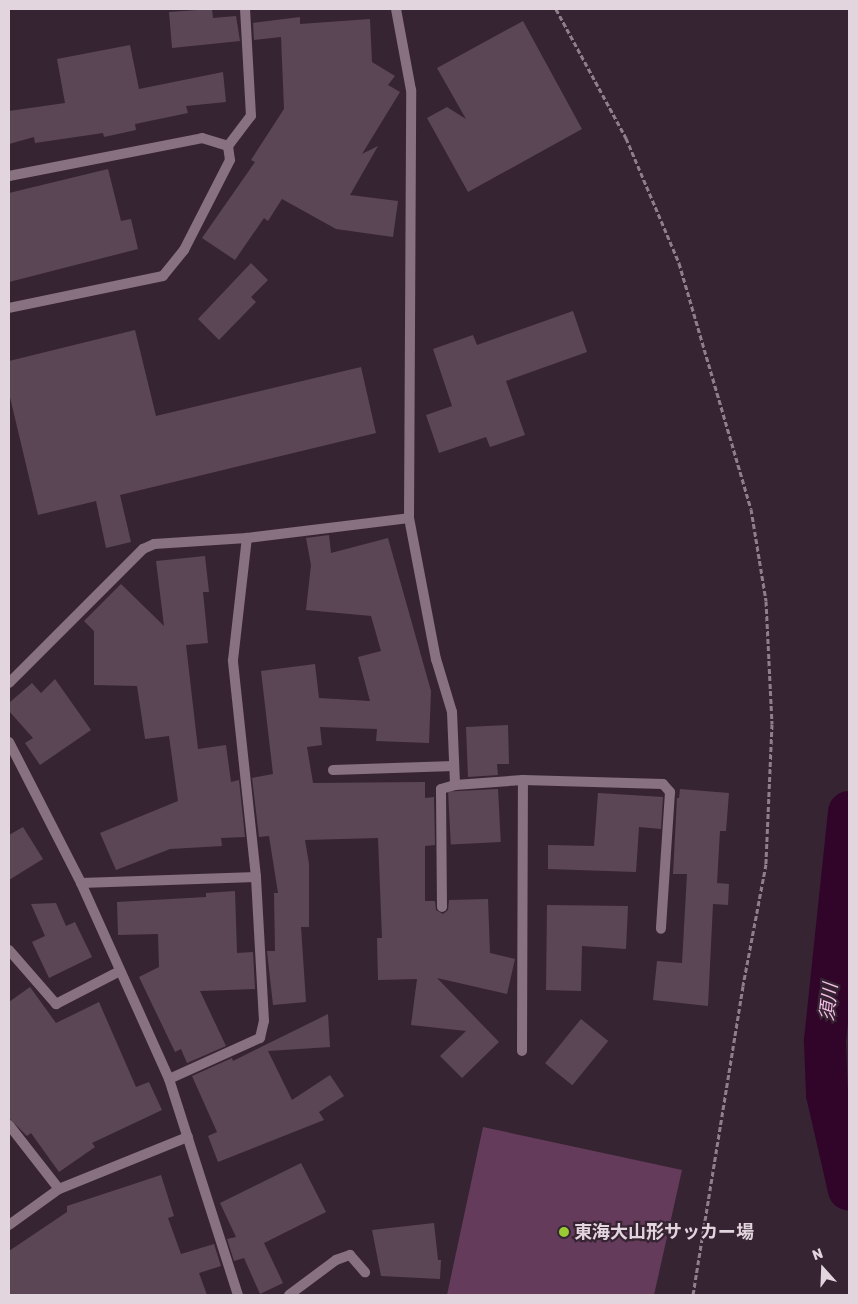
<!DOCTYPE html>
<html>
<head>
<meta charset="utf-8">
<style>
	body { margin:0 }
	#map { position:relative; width:858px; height:1304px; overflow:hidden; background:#372433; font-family:Rubik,"Noto Sans JP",sans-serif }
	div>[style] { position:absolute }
	.green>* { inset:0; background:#653b5b }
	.river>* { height:42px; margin:-21px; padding:0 21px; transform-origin:21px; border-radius:21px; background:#310529 }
	.building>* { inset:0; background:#5b4655; transform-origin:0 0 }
	.path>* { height:3px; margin-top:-1.5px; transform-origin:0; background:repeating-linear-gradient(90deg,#8e7f8a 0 5px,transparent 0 7.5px) }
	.service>* { height:10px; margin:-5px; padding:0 5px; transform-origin:5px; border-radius:5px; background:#887181 }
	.minor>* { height:10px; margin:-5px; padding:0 5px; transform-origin:5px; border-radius:5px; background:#887181 }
	.dots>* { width:14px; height:14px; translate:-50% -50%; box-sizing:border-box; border:2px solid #372433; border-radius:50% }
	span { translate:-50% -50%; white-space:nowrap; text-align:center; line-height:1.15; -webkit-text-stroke:4.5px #372433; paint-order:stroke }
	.poi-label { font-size:18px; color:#e2d5de; font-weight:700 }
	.left { translate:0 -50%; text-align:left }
	.water-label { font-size:19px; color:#f6bfe7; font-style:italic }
	.frame { position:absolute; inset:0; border:10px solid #e2d5de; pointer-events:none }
	.north { position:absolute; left:798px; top:1244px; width:50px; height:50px; -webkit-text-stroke:4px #372433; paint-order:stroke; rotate:340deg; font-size:14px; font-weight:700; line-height:20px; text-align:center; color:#e2d5de }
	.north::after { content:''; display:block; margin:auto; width:18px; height:22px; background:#e2d5de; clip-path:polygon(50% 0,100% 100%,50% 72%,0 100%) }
</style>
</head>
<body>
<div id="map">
	<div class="green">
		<div style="clip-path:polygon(483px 1127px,682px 1170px,654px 1295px,447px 1295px)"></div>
	</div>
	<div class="river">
		<div style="left:849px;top:812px;width:231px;rotate:96deg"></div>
		<div style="left:825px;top:1042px;width:52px;rotate:87.8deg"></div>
		<div style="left:827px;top:1094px;width:98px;rotate:77.1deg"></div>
	</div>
	<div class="building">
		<div style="clip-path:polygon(212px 9px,213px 18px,236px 16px,240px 41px,172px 48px,169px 12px)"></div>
		<div style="clip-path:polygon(300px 17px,300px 24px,370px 19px,372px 62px,395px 76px,388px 85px,400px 92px,362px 154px,378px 146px,350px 195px,398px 201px,393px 237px,336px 229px,282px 199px,268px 221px,264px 218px,235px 260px,202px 238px,255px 162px,251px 160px,284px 109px,281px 37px,254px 40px,253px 23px)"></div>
		<div style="clip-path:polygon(523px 21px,582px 129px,468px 192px,427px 118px,447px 107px,466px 119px,437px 68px)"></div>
		<div style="clip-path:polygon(130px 45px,139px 89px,223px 72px,226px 102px,186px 106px,188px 113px,135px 124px,136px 130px,104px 137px,103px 133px,35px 143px,34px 137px,9px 144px,9px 111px,65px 103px,57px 59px)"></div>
		<div style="clip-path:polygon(108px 169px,121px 221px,131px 219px,138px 249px,9px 282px,9px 193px)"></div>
		<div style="clip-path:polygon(251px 263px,268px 280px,251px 297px,256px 302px,219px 340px,198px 319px)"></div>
		<div style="clip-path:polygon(573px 311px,587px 352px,506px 381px,525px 435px,490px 447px,486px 437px,439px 453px,426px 415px,452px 406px,433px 349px,473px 335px,477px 345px)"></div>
		<div style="clip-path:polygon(135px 330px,156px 416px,361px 367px,376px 433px,120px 495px,131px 542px,106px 548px,96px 501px,38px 515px,9px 393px,9px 361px)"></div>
		<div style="clip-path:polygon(329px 535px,331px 553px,388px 538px,431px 691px,429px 743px,376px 741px,377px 729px,320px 727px,322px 745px,307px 747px,313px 783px,425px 782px,425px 798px,434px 797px,435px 845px,425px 846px,425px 901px,435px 901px,436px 910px,443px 914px,448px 910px,449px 900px,488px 899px,490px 953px,515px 959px,507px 994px,437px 978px,499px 1042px,462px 1078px,440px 1056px,466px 1031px,411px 1025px,417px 979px,378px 980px,377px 938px,382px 938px,378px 838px,305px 840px,309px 864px,309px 927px,301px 927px,306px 1002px,273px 1005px,267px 951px,275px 951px,274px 893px,278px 893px,269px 836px,259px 837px,252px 778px,273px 774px,261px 671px,315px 664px,319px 698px,370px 701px,358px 657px,381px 651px,371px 616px,306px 610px,311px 565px,306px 538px)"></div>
		<div style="clip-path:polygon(205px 556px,209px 592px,203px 592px,208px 643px,186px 645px,198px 749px,226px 745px,231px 782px,239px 780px,245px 837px,221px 838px,222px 846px,170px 849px,116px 870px,100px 833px,178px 801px,169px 736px,145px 739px,137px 686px,94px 685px,94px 631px,84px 621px,121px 584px,164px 626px,156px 561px)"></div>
		<div style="clip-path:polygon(55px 679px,91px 730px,40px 765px,25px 743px,33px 738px,9px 711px,9px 703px,32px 683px,41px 693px)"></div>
		<div style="clip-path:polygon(508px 725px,509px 764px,497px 764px,498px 775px,468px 777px,466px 727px)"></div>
		<div style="left:498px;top:789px;width:53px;height:50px;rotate:87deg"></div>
		<div style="clip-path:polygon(680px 789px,729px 793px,726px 831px,720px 831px,717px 883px,729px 884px,728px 905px,713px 904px,708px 1006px,653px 1000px,657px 961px,682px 963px,687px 874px,673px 874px,677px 798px,679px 798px)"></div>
		<div style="clip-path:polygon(598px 793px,663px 797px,661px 829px,639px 827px,636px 872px,548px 869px,548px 845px,594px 846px)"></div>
		<div style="clip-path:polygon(23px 827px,43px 859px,9px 880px,9px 835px)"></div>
		<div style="clip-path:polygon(235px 891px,237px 953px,253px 952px,255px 989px,200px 991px,226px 1046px,187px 1063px,181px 1049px,175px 1052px,139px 977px,159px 967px,158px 934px,118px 935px,117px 902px,206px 897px,206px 893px)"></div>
		<div style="clip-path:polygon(56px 903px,66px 926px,75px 922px,92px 957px,49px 978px,32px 942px,45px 936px,31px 904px)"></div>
		<div style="clip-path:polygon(547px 905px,628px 906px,626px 949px,582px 946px,581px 991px,546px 990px)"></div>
		<div style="clip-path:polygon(30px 987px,56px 1023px,99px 1002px,136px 1087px,149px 1082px,162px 1110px,92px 1143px,95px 1147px,59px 1172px,31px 1133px,27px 1136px,9px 1118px,9px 1002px)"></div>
		<div style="clip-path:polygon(328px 1014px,330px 1047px,268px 1051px,292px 1100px,330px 1075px,344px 1096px,319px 1112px,324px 1120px,218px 1162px,208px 1136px,217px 1132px,192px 1076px,232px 1058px,233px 1061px)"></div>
		<div style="left:581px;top:1019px;width:35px;height:57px;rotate:39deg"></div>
		<div style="clip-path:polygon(301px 1163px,326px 1212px,264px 1243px,283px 1283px,260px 1294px,244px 1258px,234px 1261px,227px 1239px,236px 1237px,220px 1203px)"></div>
		<div style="clip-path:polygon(161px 1175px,174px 1216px,168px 1218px,181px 1254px,214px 1244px,221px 1266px,199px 1273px,207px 1295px,9px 1295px,9px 1251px,67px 1212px,67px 1206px)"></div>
		<div style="clip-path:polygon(434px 1223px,438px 1260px,441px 1260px,440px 1279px,381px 1276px,372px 1230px)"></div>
	</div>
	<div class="path">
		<div style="left:556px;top:9px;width:147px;rotate:61.5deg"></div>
		<div style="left:626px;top:138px;width:136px;rotate:67deg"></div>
		<div style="left:679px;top:263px;width:256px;rotate:73.7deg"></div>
		<div style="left:751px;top:509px;width:93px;rotate:80.7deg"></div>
		<div style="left:766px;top:601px;width:123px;rotate:87.2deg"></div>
		<div style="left:772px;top:724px;width:140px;rotate:92.5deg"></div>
		<div style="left:766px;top:864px;width:124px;rotate:100.7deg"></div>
		<div style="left:743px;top:986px;width:313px;rotate:99.2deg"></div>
	</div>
	<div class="service">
		<div style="left:228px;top:146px;width:38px;rotate:-53deg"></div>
		<div style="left:251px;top:116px;width:107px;rotate:-93.2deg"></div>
		<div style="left:9px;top:176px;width:197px;rotate:-11.1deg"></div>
		<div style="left:202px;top:138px;width:27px;rotate:17deg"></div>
		<div style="left:228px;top:146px;width:14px;rotate:82deg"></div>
		<div style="left:230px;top:160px;width:101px;rotate:117.1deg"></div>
		<div style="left:184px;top:250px;width:33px;rotate:129deg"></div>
		<div style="left:163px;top:276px;width:157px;rotate:168.3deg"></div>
		<div style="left:409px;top:518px;width:144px;rotate:79.2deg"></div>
		<div style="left:436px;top:659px;width:55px;rotate:73.2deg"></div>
		<div style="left:452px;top:712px;width:73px;rotate:87.6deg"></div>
		<div style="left:455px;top:785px;width:68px;rotate:-4.2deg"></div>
		<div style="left:523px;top:780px;width:140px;rotate:1.6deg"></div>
		<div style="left:663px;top:784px;width:11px;rotate:49deg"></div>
		<div style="left:670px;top:792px;width:137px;rotate:93.8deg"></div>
		<div style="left:9px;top:683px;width:190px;rotate:-45deg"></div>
		<div style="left:143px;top:549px;width:12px;rotate:-24deg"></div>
		<div style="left:154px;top:544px;width:93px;rotate:-3.7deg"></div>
		<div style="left:247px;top:538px;width:163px;rotate:-7deg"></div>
		<div style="left:409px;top:518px;width:428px;rotate:-89.7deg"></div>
		<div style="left:411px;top:90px;width:82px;rotate:-100.5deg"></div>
		<div style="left:333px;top:770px;width:121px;rotate:-1.9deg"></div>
		<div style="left:81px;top:883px;width:175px;rotate:-2deg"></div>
		<div style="left:442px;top:907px;width:118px;rotate:-90.5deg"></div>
		<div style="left:441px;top:789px;width:15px;rotate:-16deg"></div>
		<div style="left:9px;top:950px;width:72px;rotate:49deg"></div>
		<div style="left:56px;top:1004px;width:72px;rotate:-27.3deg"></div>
		<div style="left:522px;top:1051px;width:271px;rotate:-89.8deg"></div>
		<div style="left:169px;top:1079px;width:100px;rotate:-24.3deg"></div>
		<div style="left:260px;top:1038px;width:17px;rotate:-77deg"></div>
		<div style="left:264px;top:1021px;width:144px;rotate:-93.2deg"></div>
		<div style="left:256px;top:877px;width:218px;rotate:-96.1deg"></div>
		<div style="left:233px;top:660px;width:123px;rotate:-83.5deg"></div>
		<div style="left:9px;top:1125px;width:81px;rotate:52deg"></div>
		<div style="left:9px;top:1225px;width:62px;rotate:-35.8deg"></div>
		<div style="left:59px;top:1189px;width:139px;rotate:-22deg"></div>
		<div style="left:289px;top:1295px;width:59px;rotate:-36.7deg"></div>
		<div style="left:336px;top:1260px;width:15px;rotate:-20deg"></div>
		<div style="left:350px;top:1255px;width:23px;rotate:49deg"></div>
	</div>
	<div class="minor">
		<div style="left:9px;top:742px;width:158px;rotate:62.9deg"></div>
		<div style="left:81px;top:883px;width:215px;rotate:65.8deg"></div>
		<div style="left:169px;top:1079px;width:227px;rotate:72.3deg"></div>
	</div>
	<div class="dots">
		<div style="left:564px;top:1232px;background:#9bcb33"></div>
	</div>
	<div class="poi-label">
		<span class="left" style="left:574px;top:1232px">東海大山形サッカー場</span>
	</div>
	<div class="water-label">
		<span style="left:829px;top:1002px;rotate:-84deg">須川</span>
	</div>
	<div class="frame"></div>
	<div class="north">N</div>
</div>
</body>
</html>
